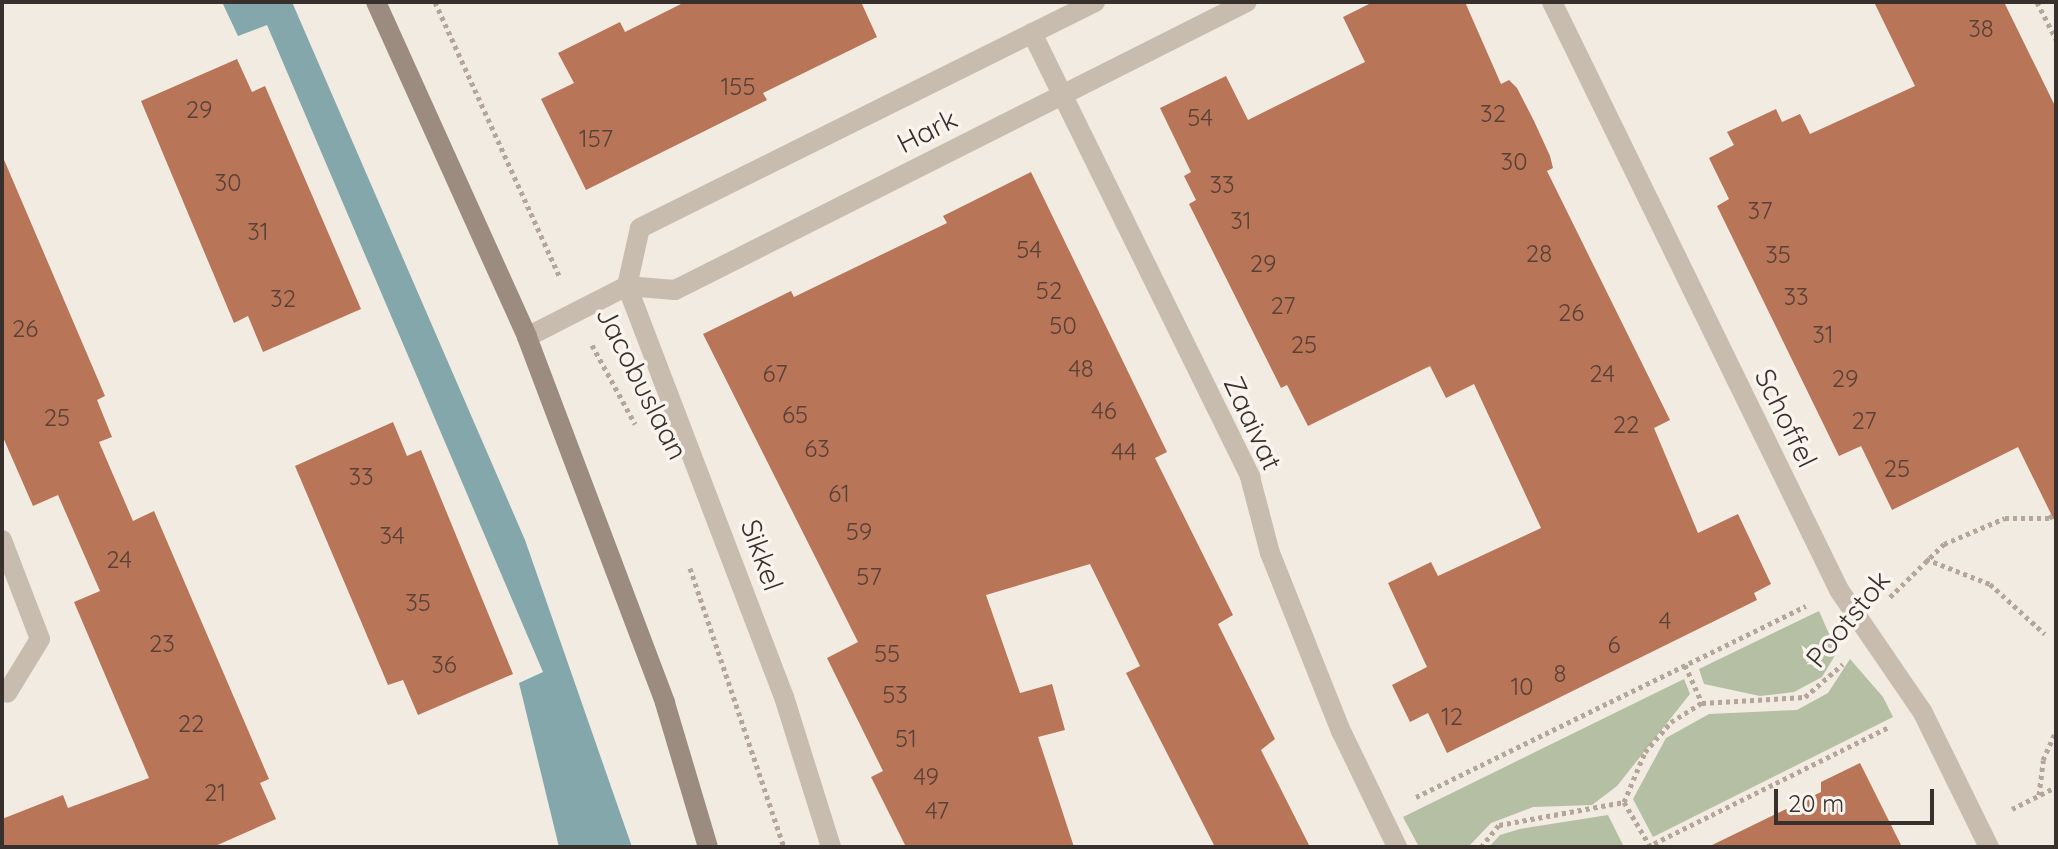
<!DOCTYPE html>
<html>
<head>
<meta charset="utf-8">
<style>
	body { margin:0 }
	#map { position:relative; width:2058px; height:849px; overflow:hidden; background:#f1ebe2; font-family:Quicksand,sans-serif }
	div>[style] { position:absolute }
	.green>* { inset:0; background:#b4bfa3 }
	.water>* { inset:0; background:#83a7ab }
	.building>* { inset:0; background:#b97558 }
	.path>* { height:5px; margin-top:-2.5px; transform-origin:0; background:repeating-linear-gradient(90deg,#b4a699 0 4px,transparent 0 8px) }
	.street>* { height:20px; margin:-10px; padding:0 10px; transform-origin:10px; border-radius:10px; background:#c8bcae }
	.secondary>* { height:20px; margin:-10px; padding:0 10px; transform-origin:10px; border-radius:10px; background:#9c8c80 }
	span { translate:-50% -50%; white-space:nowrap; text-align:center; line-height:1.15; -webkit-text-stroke:7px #f9f4ee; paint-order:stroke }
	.number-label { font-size:24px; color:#584137 }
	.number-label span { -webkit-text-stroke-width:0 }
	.street-label { font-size:28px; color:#38302c }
	.frame { position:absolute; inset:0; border:4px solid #38302c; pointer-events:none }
	.scale { position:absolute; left:1774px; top:789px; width:160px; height:36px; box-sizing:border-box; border:4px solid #38302c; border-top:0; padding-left:10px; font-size:24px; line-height:28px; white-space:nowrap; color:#38302c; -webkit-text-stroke:6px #f9f4ee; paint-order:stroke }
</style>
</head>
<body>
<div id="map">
	<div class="green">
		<div style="clip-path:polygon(1819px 611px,1837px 652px,1822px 677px,1794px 692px,1760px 696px,1704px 684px,1699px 669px)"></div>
		<div style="clip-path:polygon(1850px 659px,1883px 697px,1893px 717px,1653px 837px,1633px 799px,1666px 738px,1709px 714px,1797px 710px,1828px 693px)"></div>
		<div style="clip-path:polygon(1684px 679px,1690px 694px,1617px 786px,1592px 805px,1533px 807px,1491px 823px,1468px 847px,1419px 847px,1403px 817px)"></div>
		<div style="clip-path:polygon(1608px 815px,1624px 847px,1489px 847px,1500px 835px,1520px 829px)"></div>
	</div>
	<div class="water">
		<div style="clip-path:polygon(222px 2px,292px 2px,525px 540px,632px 847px,559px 847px,519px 683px,543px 672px,267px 25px,238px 36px)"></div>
	</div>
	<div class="building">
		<div style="clip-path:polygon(685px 2px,861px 2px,877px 37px,763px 93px,767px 100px,586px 190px,541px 99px,574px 83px,558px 53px,620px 22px,625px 32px)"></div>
		<div style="clip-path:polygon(1373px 2px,1465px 2px,1501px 84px,1509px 80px,1517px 88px,1534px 121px,1550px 156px,1553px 168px,1547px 171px,1670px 420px,1654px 428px,1698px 533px,1738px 514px,1771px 584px,1754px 593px,1757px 600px,1447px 753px,1428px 713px,1410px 722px,1392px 685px,1427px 667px,1388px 583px,1431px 562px,1438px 576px,1541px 528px,1474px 384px,1446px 398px,1430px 366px,1308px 426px,1287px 385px,1281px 388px,1189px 204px,1196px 200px,1184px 176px,1191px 172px,1160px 108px,1226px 76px,1248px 120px,1365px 62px,1343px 17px)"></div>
		<div style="clip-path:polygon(1874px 2px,2004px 2px,2056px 108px,2056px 524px,2018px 447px,1892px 510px,1861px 446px,1839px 456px,1717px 206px,1729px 199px,1709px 158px,1734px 145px,1727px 132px,1776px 109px,1782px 122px,1800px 114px,1810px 134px,1915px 86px)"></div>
		<div style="clip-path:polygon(237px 59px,252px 92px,265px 86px,361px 309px,263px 352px,248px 316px,234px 323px,141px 101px)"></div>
		<div style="clip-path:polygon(2px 155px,105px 396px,97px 400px,112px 437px,99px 442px,133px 521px,154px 511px,269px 779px,260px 783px,276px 819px,213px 847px,2px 847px,2px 819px,63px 795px,68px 808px,149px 778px,74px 602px,100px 591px,58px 495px,33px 506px,2px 435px)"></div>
		<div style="clip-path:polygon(1031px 172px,1167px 452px,1155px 458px,1233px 615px,1218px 624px,1275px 739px,1261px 750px,1310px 847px,1215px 847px,1126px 673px,1140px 666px,1090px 564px,986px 595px,1020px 693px,1052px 684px,1065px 730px,1038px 737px,1074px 847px,906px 847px,871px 777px,883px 771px,827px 658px,858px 642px,703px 334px,791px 291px,794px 297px,947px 223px,943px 216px)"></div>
		<div style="clip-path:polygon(393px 422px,407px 456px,421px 450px,513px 674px,418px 715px,403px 680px,388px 685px,295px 466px)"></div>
		<div style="clip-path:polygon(1860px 763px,1902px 847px,1708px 847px,1821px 792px,1821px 782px)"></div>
	</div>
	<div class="path">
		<div style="left:435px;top:2px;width:303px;rotate:65.6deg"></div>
		<div style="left:2037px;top:2px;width:42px;rotate:62.8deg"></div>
		<div style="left:592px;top:345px;width:90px;rotate:61.4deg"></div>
		<div style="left:1926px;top:559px;width:69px;rotate:21.3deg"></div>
		<div style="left:1990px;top:584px;width:74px;rotate:42.3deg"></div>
		<div style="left:690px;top:568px;width:294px;rotate:71.4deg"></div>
		<div style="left:1890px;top:597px;width:76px;rotate:-44.5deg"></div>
		<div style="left:1944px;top:544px;width:66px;rotate:-23.1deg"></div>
		<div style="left:2005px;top:518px;width:44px"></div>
		<div style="left:2049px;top:518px;width:9px;rotate:-36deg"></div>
		<div style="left:1685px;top:665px;width:42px;rotate:65.9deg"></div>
		<div style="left:2039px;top:795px;width:35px;rotate:-83deg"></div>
		<div style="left:2043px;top:760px;width:32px;rotate:-66deg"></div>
		<div style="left:1416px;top:797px;width:434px;rotate:-26.1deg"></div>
		<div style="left:1624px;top:802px;width:51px;rotate:59.4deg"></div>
		<div style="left:2012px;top:809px;width:49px;rotate:-26.6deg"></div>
		<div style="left:1481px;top:847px;width:28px;rotate:-51deg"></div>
		<div style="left:1499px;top:825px;width:127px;rotate:-10.4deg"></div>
		<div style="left:1624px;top:802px;width:54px;rotate:-67.2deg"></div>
		<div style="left:1645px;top:752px;width:40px;rotate:-49deg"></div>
		<div style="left:1671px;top:722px;width:36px;rotate:-32deg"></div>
		<div style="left:1702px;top:703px;width:103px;rotate:-3.3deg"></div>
		<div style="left:1805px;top:697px;width:50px;rotate:-41deg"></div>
		<div style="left:1647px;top:847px;width:270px;rotate:-26.4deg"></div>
	</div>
	<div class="street">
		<div style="left:1552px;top:2px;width:654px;rotate:63.98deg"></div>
		<div style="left:1839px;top:590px;width:147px;rotate:55.6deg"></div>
		<div style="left:1922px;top:711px;width:152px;rotate:63.8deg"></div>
		<div style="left:1032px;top:33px;width:495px;rotate:63.8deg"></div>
		<div style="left:1250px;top:477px;width:79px;rotate:75.3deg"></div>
		<div style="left:1270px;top:553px;width:192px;rotate:68.3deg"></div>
		<div style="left:1341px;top:731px;width:129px;rotate:64.2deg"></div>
		<div style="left:627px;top:286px;width:440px;rotate:69.1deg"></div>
		<div style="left:784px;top:697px;width:157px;rotate:72.6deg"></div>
		<div style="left:627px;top:286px;width:59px;rotate:-77.4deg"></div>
		<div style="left:640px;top:228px;width:508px;rotate:-26.41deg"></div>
		<div style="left:527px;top:337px;width:112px;rotate:-27deg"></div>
		<div style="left:627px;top:286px;width:48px;rotate:4.8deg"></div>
		<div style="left:675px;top:290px;width:640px;rotate:-26.73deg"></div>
		<div style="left:2px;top:540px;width:106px;rotate:69deg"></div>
		<div style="left:40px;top:639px;width:63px;rotate:121.4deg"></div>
	</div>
	<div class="secondary">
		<div style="left:376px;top:2px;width:367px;rotate:65.7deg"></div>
		<div style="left:527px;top:337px;width:391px;rotate:69.3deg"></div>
		<div style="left:665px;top:703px;width:150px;rotate:73.4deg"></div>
	</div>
	<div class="number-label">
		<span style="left:1981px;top:29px">38</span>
		<span style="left:738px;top:87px">155</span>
		<span style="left:199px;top:110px">29</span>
		<span style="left:1493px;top:114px">32</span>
		<span style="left:1200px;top:118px">54</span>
		<span style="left:596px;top:139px">157</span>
		<span style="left:1514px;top:162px">30</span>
		<span style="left:228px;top:183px">30</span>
		<span style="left:1222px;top:185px">33</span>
		<span style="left:1760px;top:211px">37</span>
		<span style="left:1241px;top:221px">31</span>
		<span style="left:258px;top:232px">31</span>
		<span style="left:1029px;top:250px">54</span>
		<span style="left:1539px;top:254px">28</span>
		<span style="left:1778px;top:255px">35</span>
		<span style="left:1263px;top:264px">29</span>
		<span style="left:1049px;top:291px">52</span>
		<span style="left:1796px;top:297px">33</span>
		<span style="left:283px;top:299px">32</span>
		<span style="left:1283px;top:306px">27</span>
		<span style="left:1571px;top:313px">26</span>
		<span style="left:1063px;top:326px">50</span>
		<span style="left:25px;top:329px">26</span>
		<span style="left:1823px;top:335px">31</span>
		<span style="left:1304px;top:345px">25</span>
		<span style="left:1081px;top:369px">48</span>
		<span style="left:775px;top:374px">67</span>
		<span style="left:1602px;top:374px">24</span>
		<span style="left:1845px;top:379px">29</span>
		<span style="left:1104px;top:411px">46</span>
		<span style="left:795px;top:415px">65</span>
		<span style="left:57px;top:418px">25</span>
		<span style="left:1864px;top:421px">27</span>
		<span style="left:1626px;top:425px">22</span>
		<span style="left:817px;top:449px">63</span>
		<span style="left:1124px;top:452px">44</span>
		<span style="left:1897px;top:469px">25</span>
		<span style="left:361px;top:477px">33</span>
		<span style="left:839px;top:494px">61</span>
		<span style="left:859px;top:532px">59</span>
		<span style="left:392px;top:536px">34</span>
		<span style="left:119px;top:560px">24</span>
		<span style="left:869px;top:577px">57</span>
		<span style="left:418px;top:603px">35</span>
		<span style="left:1665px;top:621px">4</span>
		<span style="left:162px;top:644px">23</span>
		<span style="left:1614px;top:645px">6</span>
		<span style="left:887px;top:654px">55</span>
		<span style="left:444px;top:665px">36</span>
		<span style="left:1560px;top:674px">8</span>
		<span style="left:1522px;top:687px">10</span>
		<span style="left:895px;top:695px">53</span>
		<span style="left:1452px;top:717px">12</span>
		<span style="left:191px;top:724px">22</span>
		<span style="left:906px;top:739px">51</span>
		<span style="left:926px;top:777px">49</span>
		<span style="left:215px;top:793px">21</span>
		<span style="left:937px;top:811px">47</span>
	</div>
	<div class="street-label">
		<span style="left:927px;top:131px;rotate:-27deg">Hark</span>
		<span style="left:642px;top:383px;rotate:63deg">Jacobuslaan</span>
		<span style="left:1786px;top:418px;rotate:64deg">Schoffel</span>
		<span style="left:1253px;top:423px;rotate:65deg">Zaaivat</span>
		<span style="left:762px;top:555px;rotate:70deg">Sikkel</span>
		<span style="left:1848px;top:619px;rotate:-51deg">Pootstok</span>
	</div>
	<div class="frame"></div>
	<div class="scale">20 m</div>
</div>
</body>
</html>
